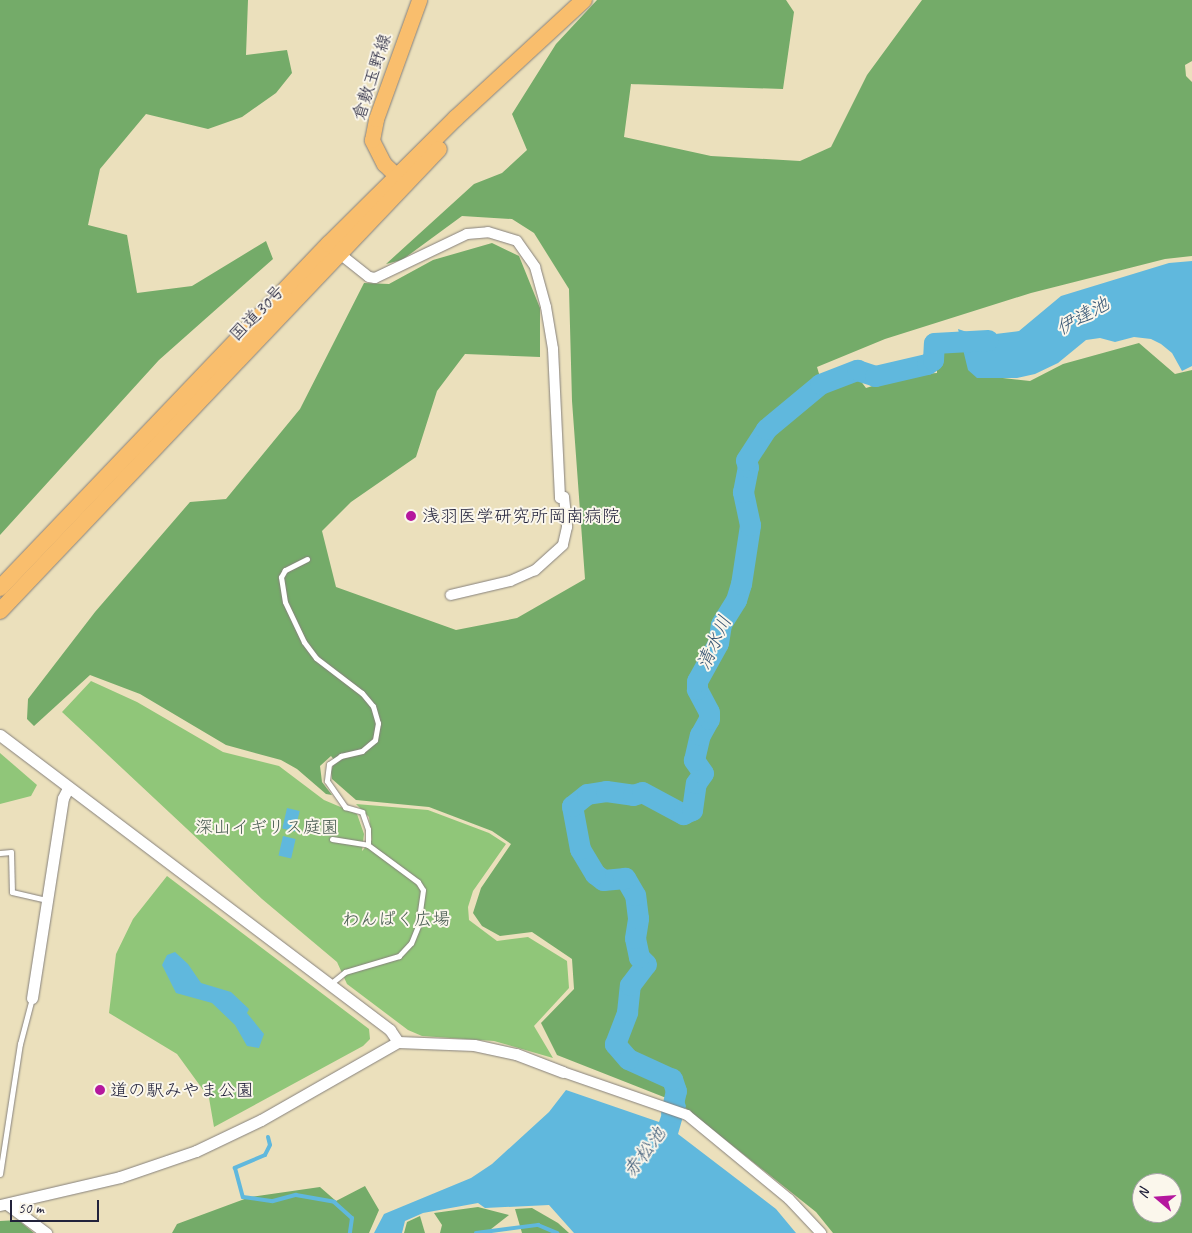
<!DOCTYPE html>
<html>
<head>
<meta charset="utf-8">
<style>
	body { margin:0 }
	#map { position:relative; width:1192px; height:1233px; overflow:hidden; background:#ebe0bc; font-family:Caveat,"Klee One",sans-serif }
	div>[style] { position:absolute }
	.green>* { inset:0; background:#90c679 }
	.forest>* { inset:0; background:#74ab69 }
	.water>* { inset:0; background:#60b8dd; transform-origin:0 0 }
	.stream>* { height:4px; margin:-2px; padding:0 2px; transform-origin:2px; border-radius:2px; background:#60b8dd }
	.river>* { height:21px; margin:-10.5px; padding:0 10.5px; transform-origin:10.5px; border-radius:10.5px; background:#60b8dd }
	.roads { filter:drop-shadow(0 0 1px #86817c) drop-shadow(0 0 1px #86817c) }
	.service>* { height:5px; margin:-2.5px; padding:0 2.5px; transform-origin:2.5px; border-radius:2.5px; background:#fff }
	.minor>* { height:10px; margin:-5px; padding:0 5px; transform-origin:5px; border-radius:5px; background:#fff }
	.tertiary>* { height:11px; margin:-5.5px; padding:0 5.5px; transform-origin:5.5px; border-radius:5.5px; background:#fff }
	.primary>* { height:15px; margin:-7.5px; padding:0 7.5px; transform-origin:7.5px; border-radius:7.5px; background:#f9be6d }
	.trunk>* { height:16px; margin:-8px; padding:0 8px; transform-origin:8px; border-radius:8px; background:#f9be6d }
	.dots>* { width:14px; height:14px; translate:-50% -50%; box-sizing:border-box; border:2px solid #fbf7ec; border-radius:50% }
	span { translate:-50% -50%; white-space:nowrap; text-align:center; line-height:1.15; -webkit-text-stroke:4px #fbf7ec; paint-order:stroke }
	.street-label { font-size:18px; color:#22223b }
	.poi-label { font-size:18px; color:#22223b }
	.left { translate:0 -50%; text-align:left }
	.park-label { font-size:18px; color:#485b51 }
	.water-label { font-size:19px; color:#385674; font-style:italic }
	.north { position:absolute; left:1132px; top:1173px; width:50px; height:50px; box-sizing:border-box; background:#fbf7ec; border:1px solid #a4a2a5; border-radius:50%; rotate:288deg; font-size:14px; font-weight:700; line-height:20px; text-align:center; color:#22223b }
	.north::after { content:''; display:block; margin:auto; width:18px; height:22px; background:#b5179e; clip-path:polygon(50% 0,100% 100%,50% 72%,0 100%) }
	.scale { position:absolute; left:10px; top:1200px; width:89px; height:22px; box-sizing:border-box; border:2px solid #22223b; border-top:0; padding-left:6px; font-size:15px; line-height:18px; white-space:nowrap; color:#22223b; -webkit-text-stroke:4px #fbf7ec; paint-order:stroke }
</style>
</head>
<body>
<div id="map">
	<div class="green">
		<div style="clip-path:polygon(91px 681px,137px 702px,223px 752px,279px 766px,324px 800px,357px 814px,364px 834px,362px 851px,372px 840px,369px 817px,356px 804px,428px 810px,489px 833px,506px 844px,473px 891px,468px 907px,469px 920px,497px 941px,528px 937px,567px 961px,569px 988px,534px 1026px,553px 1058px,494px 1041px,422px 1036px,408px 1030px,347px 984px,337px 962px,262px 899px,62px 712px)"></div>
		<div style="clip-path:polygon(0 753px,37px 785px,31px 796px,0 804px)"></div>
		<div style="clip-path:polygon(167px 876px,369px 1029px,370px 1039px,363px 1046px,214px 1127px,209px 1098px,177px 1054px,109px 1013px,116px 954px,133px 919px)"></div>
	</div>
	<div class="forest">
		<div style="clip-path:polygon(0 0,248px 0,246px 55px,287px 50px,292px 73px,276px 93px,242px 117px,208px 129px,146px 114px,100px 169px,88px 225px,127px 235px,137px 293px,192px 286px,266px 241px,273px 259px,159px 360px,0 535px)"></div>
		<div style="clip-path:polygon(evenodd,597px 0,786px 0,794px 12px,783px 89px,631px 84px,624px 137px,711px 156px,800px 161px,831px 147px,867px 75px,922px 0,1192px 0,1192px 61px,1185px 65px,1186px 76px,1192px 82px,1192px 256px,1165px 259px,1031px 293px,885px 339px,817px 367px,822px 384px,838px 384px,857px 376px,866px 388px,908px 375px,937px 373px,937px 350px,972px 352px,994px 377px,1030px 381px,1063px 364px,1139px 343px,1175px 374px,1192px 370px,1192px 1233px,833px 1233px,816px 1212px,679px 1103px,557px 1055px,541px 1023px,574px 989px,572px 959px,532px 932px,500px 936px,482px 926px,473px 913px,481px 888px,511px 844px,492px 831px,429px 807px,356px 800px,332px 779px,331px 771px,335px 761px,331px 756px,320px 766px,322px 782px,332px 795px,326px 794px,297px 769px,281px 760px,226px 745px,140px 694px,90px 675px,34px 726px,27px 719px,28px 699px,95px 612px,190px 502px,226px 499px,300px 409px,364px 283px,389px 284px,433px 260px,492px 243px,519px 256px,540px 308px,540px 357px,465px 354px,437px 391px,416px 457px,351px 502px,322px 531px,336px 587px,456px 630px,517px 618px,585px 579px,572px 401px,569px 289px,534px 233px,512px 219px,462px 216px,402px 260px,386px 264px,474px 184px,502px 173px,527px 150px,512px 114px,556px 44px,597px 0,1142px 1183px,1172px 1183px,1172px 1213px,1142px 1213px,1142px 1183px)"></div>
		<div style="clip-path:polygon(365px 1186px,379px 1210px,369px 1233px,172px 1233px,177px 1224px,250px 1197px,320px 1187px,336px 1201px)"></div>
		<div style="clip-path:polygon(478px 1207px,509px 1215px,486px 1233px,440px 1233px,442px 1225px,434px 1213px)"></div>
		<div style="clip-path:polygon(532px 1208px,558px 1223px,569px 1233px,522px 1233px,515px 1209px)"></div>
		<div style="clip-path:polygon(420px 1216px,425px 1233px,404px 1233px,407px 1222px)"></div>
		<div style="clip-path:polygon(18px 1220px,34px 1233px,0 1233px,0 1221px)"></div>
	</div>
	<div class="water">
		<div style="clip-path:polygon(1192px 261px,1192px 366px,1182px 371px,1172px 353px,1161px 344px,1151px 339px,1134px 337px,1115px 342px,1100px 338px,1086px 340px,1058px 363px,1035px 374px,1017px 378px,977px 378px,968px 370px,958px 329px,979px 336px,1019px 331px,1061px 296px,1169px 263px)"></div>
		<div style="left:287px;top:808px;width:13px;height:21px;rotate:13deg"></div>
		<div style="left:283px;top:836px;width:13px;height:20px;rotate:13deg"></div>
		<div style="clip-path:polygon(175px 952px,188px 964px,201px 983px,231px 992px,249px 1009px,247px 1013px,264px 1034px,259px 1048px,247px 1046px,235px 1025px,212px 1003px,176px 993px,162px 965px,167px 955px)"></div>
		<div style="clip-path:polygon(678px 1083px,686px 1106px,678px 1134px,776px 1209px,796px 1233px,574px 1233px,549px 1205px,485px 1208px,478px 1203px,423px 1213px,405px 1221px,402px 1233px,374px 1233px,384px 1214px,471px 1178px,492px 1164px,549px 1112px,566px 1090px,659px 1122px,671px 1087px)"></div>
	</div>
	<div class="stream">
		<div style="left:268px;top:1137px;width:8px;rotate:76deg"></div>
		<div style="left:270px;top:1145px;width:11px;rotate:117deg"></div>
		<div style="left:265px;top:1155px;width:33px;rotate:157deg"></div>
		<div style="left:235px;top:1168px;width:30px;rotate:75deg"></div>
		<div style="left:243px;top:1197px;width:30px;rotate:8deg"></div>
		<div style="left:273px;top:1201px;width:24px;rotate:-15deg"></div>
		<div style="left:296px;top:1195px;width:39px;rotate:10deg"></div>
		<div style="left:334px;top:1202px;width:24px;rotate:42deg"></div>
		<div style="left:352px;top:1218px;width:15px;rotate:98deg"></div>
		<div style="left:476px;top:1233px;width:63px;rotate:-7.4deg"></div>
		<div style="left:538px;top:1225px;width:21px;rotate:23deg"></div>
	</div>
	<div class="river">
		<div style="left:671px;top:1112px;width:22px;rotate:-77deg"></div>
		<div style="left:676px;top:1091px;width:13px;rotate:-108deg"></div>
		<div style="left:672px;top:1079px;width:48px;rotate:-155.6deg"></div>
		<div style="left:628px;top:1059px;width:20px;rotate:-131deg"></div>
		<div style="left:615px;top:1044px;width:34px;rotate:-69deg"></div>
		<div style="left:627px;top:1012px;width:27px;rotate:-84deg"></div>
		<div style="left:630px;top:985px;width:26px;rotate:-53deg"></div>
		<div style="left:646px;top:964px;width:10px;rotate:-135deg"></div>
		<div style="left:639px;top:957px;width:19px;rotate:-102deg"></div>
		<div style="left:635px;top:938px;width:20px;rotate:-81deg"></div>
		<div style="left:638px;top:918px;width:23px;rotate:-97deg"></div>
		<div style="left:635px;top:895px;width:20px;rotate:-120deg"></div>
		<div style="left:625px;top:878px;width:22px;rotate:175deg"></div>
		<div style="left:603px;top:880px;width:10px;rotate:-143deg"></div>
		<div style="left:595px;top:874px;width:29px;rotate:-121deg"></div>
		<div style="left:580px;top:849px;width:44px;rotate:-100.5deg"></div>
		<div style="left:572px;top:806px;width:19px;rotate:-39deg"></div>
		<div style="left:587px;top:794px;width:19px;rotate:-9deg"></div>
		<div style="left:606px;top:791px;width:27px;rotate:8deg"></div>
		<div style="left:633px;top:795px;width:9px;rotate:-18deg"></div>
		<div style="left:642px;top:792px;width:47px;rotate:28.2deg"></div>
		<div style="left:683px;top:814px;width:10px;rotate:-24deg"></div>
		<div style="left:692px;top:810px;width:27px;rotate:-82deg"></div>
		<div style="left:696px;top:783px;width:12px;rotate:-55deg"></div>
		<div style="left:703px;top:773px;width:16px;rotate:-125deg"></div>
		<div style="left:694px;top:760px;width:26px;rotate:-77deg"></div>
		<div style="left:700px;top:735px;width:18px;rotate:-61deg"></div>
		<div style="left:709px;top:719px;width:7px;rotate:-90deg"></div>
		<div style="left:709px;top:712px;width:26px;rotate:-118deg"></div>
		<div style="left:697px;top:689px;width:8px;rotate:-90deg"></div>
		<div style="left:697px;top:681px;width:43px;rotate:-61.1deg"></div>
		<div style="left:718px;top:643px;width:19px;rotate:-81deg"></div>
		<div style="left:721px;top:624px;width:28px;rotate:-58deg"></div>
		<div style="left:736px;top:600px;width:17px;rotate:-73deg"></div>
		<div style="left:741px;top:584px;width:60px;rotate:-81.3deg"></div>
		<div style="left:750px;top:525px;width:34px;rotate:-102deg"></div>
		<div style="left:743px;top:492px;width:25px;rotate:-79deg"></div>
		<div style="left:748px;top:467px;width:7px;rotate:-106deg"></div>
		<div style="left:746px;top:460px;width:37px;rotate:-57deg"></div>
		<div style="left:766px;top:429px;width:70px;rotate:-39.8deg"></div>
		<div style="left:820px;top:384px;width:40px;rotate:-21deg"></div>
		<div style="left:857px;top:370px;width:19px;rotate:18deg"></div>
		<div style="left:875px;top:376px;width:53px;rotate:-13deg"></div>
		<div style="left:927px;top:364px;width:7px;rotate:-34deg"></div>
		<div style="left:933px;top:360px;width:17px;rotate:-87deg"></div>
		<div style="left:934px;top:343px;width:54px;rotate:-3.2deg"></div>
	</div>
	<div class="roads">
		<div class="service">
			<div style="left:307px;top:559px;width:25px;rotate:153deg"></div>
			<div style="left:285px;top:570px;width:8px;rotate:120deg"></div>
			<div style="left:281px;top:577px;width:25px;rotate:81deg"></div>
			<div style="left:285px;top:602px;width:44px;rotate:64.6deg"></div>
			<div style="left:304px;top:642px;width:20px;rotate:53deg"></div>
			<div style="left:316px;top:658px;width:58px;rotate:37.3deg"></div>
			<div style="left:362px;top:693px;width:17px;rotate:50deg"></div>
			<div style="left:373px;top:706px;width:18px;rotate:74deg"></div>
			<div style="left:378px;top:723px;width:17px;rotate:100deg"></div>
			<div style="left:375px;top:740px;width:17px;rotate:140deg"></div>
			<div style="left:362px;top:751px;width:22px;rotate:167deg"></div>
			<div style="left:341px;top:756px;width:14px;rotate:146deg"></div>
			<div style="left:329px;top:764px;width:17px;rotate:97deg"></div>
			<div style="left:327px;top:781px;width:32px;rotate:55deg"></div>
			<div style="left:345px;top:807px;width:18px;rotate:16deg"></div>
			<div style="left:362px;top:812px;width:18px;rotate:71deg"></div>
			<div style="left:368px;top:829px;width:16px;rotate:90deg"></div>
			<div style="left:368px;top:845px;width:62px;rotate:36.5deg"></div>
			<div style="left:418px;top:882px;width:9px;rotate:58deg"></div>
			<div style="left:423px;top:890px;width:36px;rotate:98deg"></div>
			<div style="left:418px;top:926px;width:18px;rotate:112deg"></div>
			<div style="left:411px;top:943px;width:18px;rotate:133deg"></div>
			<div style="left:399px;top:956px;width:56px;rotate:163.5deg"></div>
			<div style="left:345px;top:972px;width:19px;rotate:141deg"></div>
			<div style="left:332px;top:839px;width:36px;rotate:9deg"></div>
			<div style="left:0;top:853px;width:11px;rotate:-5deg"></div>
			<div style="left:11px;top:852px;width:40px;rotate:88.6deg"></div>
			<div style="left:12px;top:892px;width:36px;rotate:13deg"></div>
			<div style="left:0;top:1174px;width:132px;rotate:-81.3deg"></div>
			<div style="left:20px;top:1044px;width:48px;rotate:-75.4deg"></div>
		</div>
		<div class="minor">
			<div style="left:335px;top:250px;width:43px;rotate:38.5deg"></div>
			<div style="left:369px;top:277px;width:6px;rotate:9deg"></div>
			<div style="left:375px;top:278px;width:102px;rotate:-25.6deg"></div>
			<div style="left:467px;top:234px;width:21px;rotate:-5deg"></div>
			<div style="left:488px;top:232px;width:30px;rotate:17deg"></div>
			<div style="left:517px;top:241px;width:32px;rotate:55deg"></div>
			<div style="left:535px;top:267px;width:41px;rotate:74.6deg"></div>
			<div style="left:546px;top:307px;width:43px;rotate:80.5deg"></div>
			<div style="left:553px;top:349px;width:149px;rotate:87.3deg"></div>
			<div style="left:560px;top:498px;width:4px;rotate:-14deg"></div>
			<div style="left:564px;top:497px;width:30px;rotate:84deg"></div>
			<div style="left:567px;top:527px;width:18px;rotate:103deg"></div>
			<div style="left:563px;top:545px;width:38px;rotate:138deg"></div>
			<div style="left:535px;top:570px;width:27px;rotate:156deg"></div>
			<div style="left:510px;top:581px;width:61px;rotate:166.7deg"></div>
			<div style="left:563px;top:1072px;width:131px;rotate:19.1deg"></div>
			<div style="left:687px;top:1115px;width:132px;rotate:39.5deg"></div>
			<div style="left:789px;top:1199px;width:47px;rotate:46.7deg"></div>
		</div>
		<div class="tertiary">
			<div style="left:0;top:735px;width:489px;rotate:37.1deg"></div>
			<div style="left:390px;top:1030px;width:14px;rotate:56deg"></div>
			<div style="left:32px;top:998px;width:202px;rotate:-81.2deg"></div>
			<div style="left:63px;top:798px;width:11px;rotate:-63deg"></div>
			<div style="left:7px;top:1204px;width:49px;rotate:36.6deg"></div>
			<div style="left:0;top:1205px;width:123px;rotate:-13.1deg"></div>
			<div style="left:120px;top:1177px;width:80px;rotate:-18.9deg"></div>
			<div style="left:196px;top:1151px;width:72px;rotate:-25.5deg"></div>
			<div style="left:261px;top:1120px;width:158px;rotate:-29.7deg"></div>
			<div style="left:398px;top:1042px;width:76px;rotate:2.3deg"></div>
			<div style="left:474px;top:1045px;width:43px;rotate:12.1deg"></div>
			<div style="left:516px;top:1054px;width:50px;rotate:21deg"></div>
		</div>
		<div class="primary">
			<div style="left:405px;top:184px;width:29px;rotate:-136deg"></div>
			<div style="left:384px;top:164px;width:27px;rotate:-117deg"></div>
			<div style="left:372px;top:140px;width:21px;rotate:-79deg"></div>
			<div style="left:376px;top:119px;width:127px;rotate:-70.1deg"></div>
		</div>
		<div class="trunk">
			<div style="left:0;top:588px;width:476px;rotate:-46.3deg"></div>
			<div style="left:329px;top:244px;width:179px;rotate:-44.8deg"></div>
			<div style="left:456px;top:118px;width:174px;rotate:-42.7deg"></div>
			<div style="left:0;top:611px;width:637px;rotate:-46.46deg"></div>
		</div>
	</div>
	<div class="dots">
		<div style="left:411px;top:516px;background:#b5179e"></div>
		<div style="left:100px;top:1090px;background:#b5179e"></div>
	</div>
	<div class="street-label">
		<span style="left:372px;top:77px;rotate:-72deg">倉敷玉野線</span>
		<span style="left:257px;top:313px;rotate:-46deg">国道30号</span>
	</div>
	<div class="poi-label">
		<span class="left" style="left:422px;top:516px">浅羽医学研究所岡南病院</span>
		<span class="left" style="left:110px;top:1090px">道の駅みやま公園</span>
	</div>
	<div class="park-label">
		<span style="left:267px;top:827px">深山イギリス庭園</span>
		<span style="left:396px;top:919px">わんぱく広場</span>
	</div>
	<div class="water-label">
		<span style="left:1083px;top:317px;rotate:-29deg">伊達池</span>
		<span style="left:715px;top:643px;rotate:-65deg">清水川</span>
		<span style="left:645px;top:1153px;rotate:-53deg">赤松池</span>
	</div>
	<div class="north">N</div>
	<div class="scale">50 m</div>
</div>
</body>
</html>
